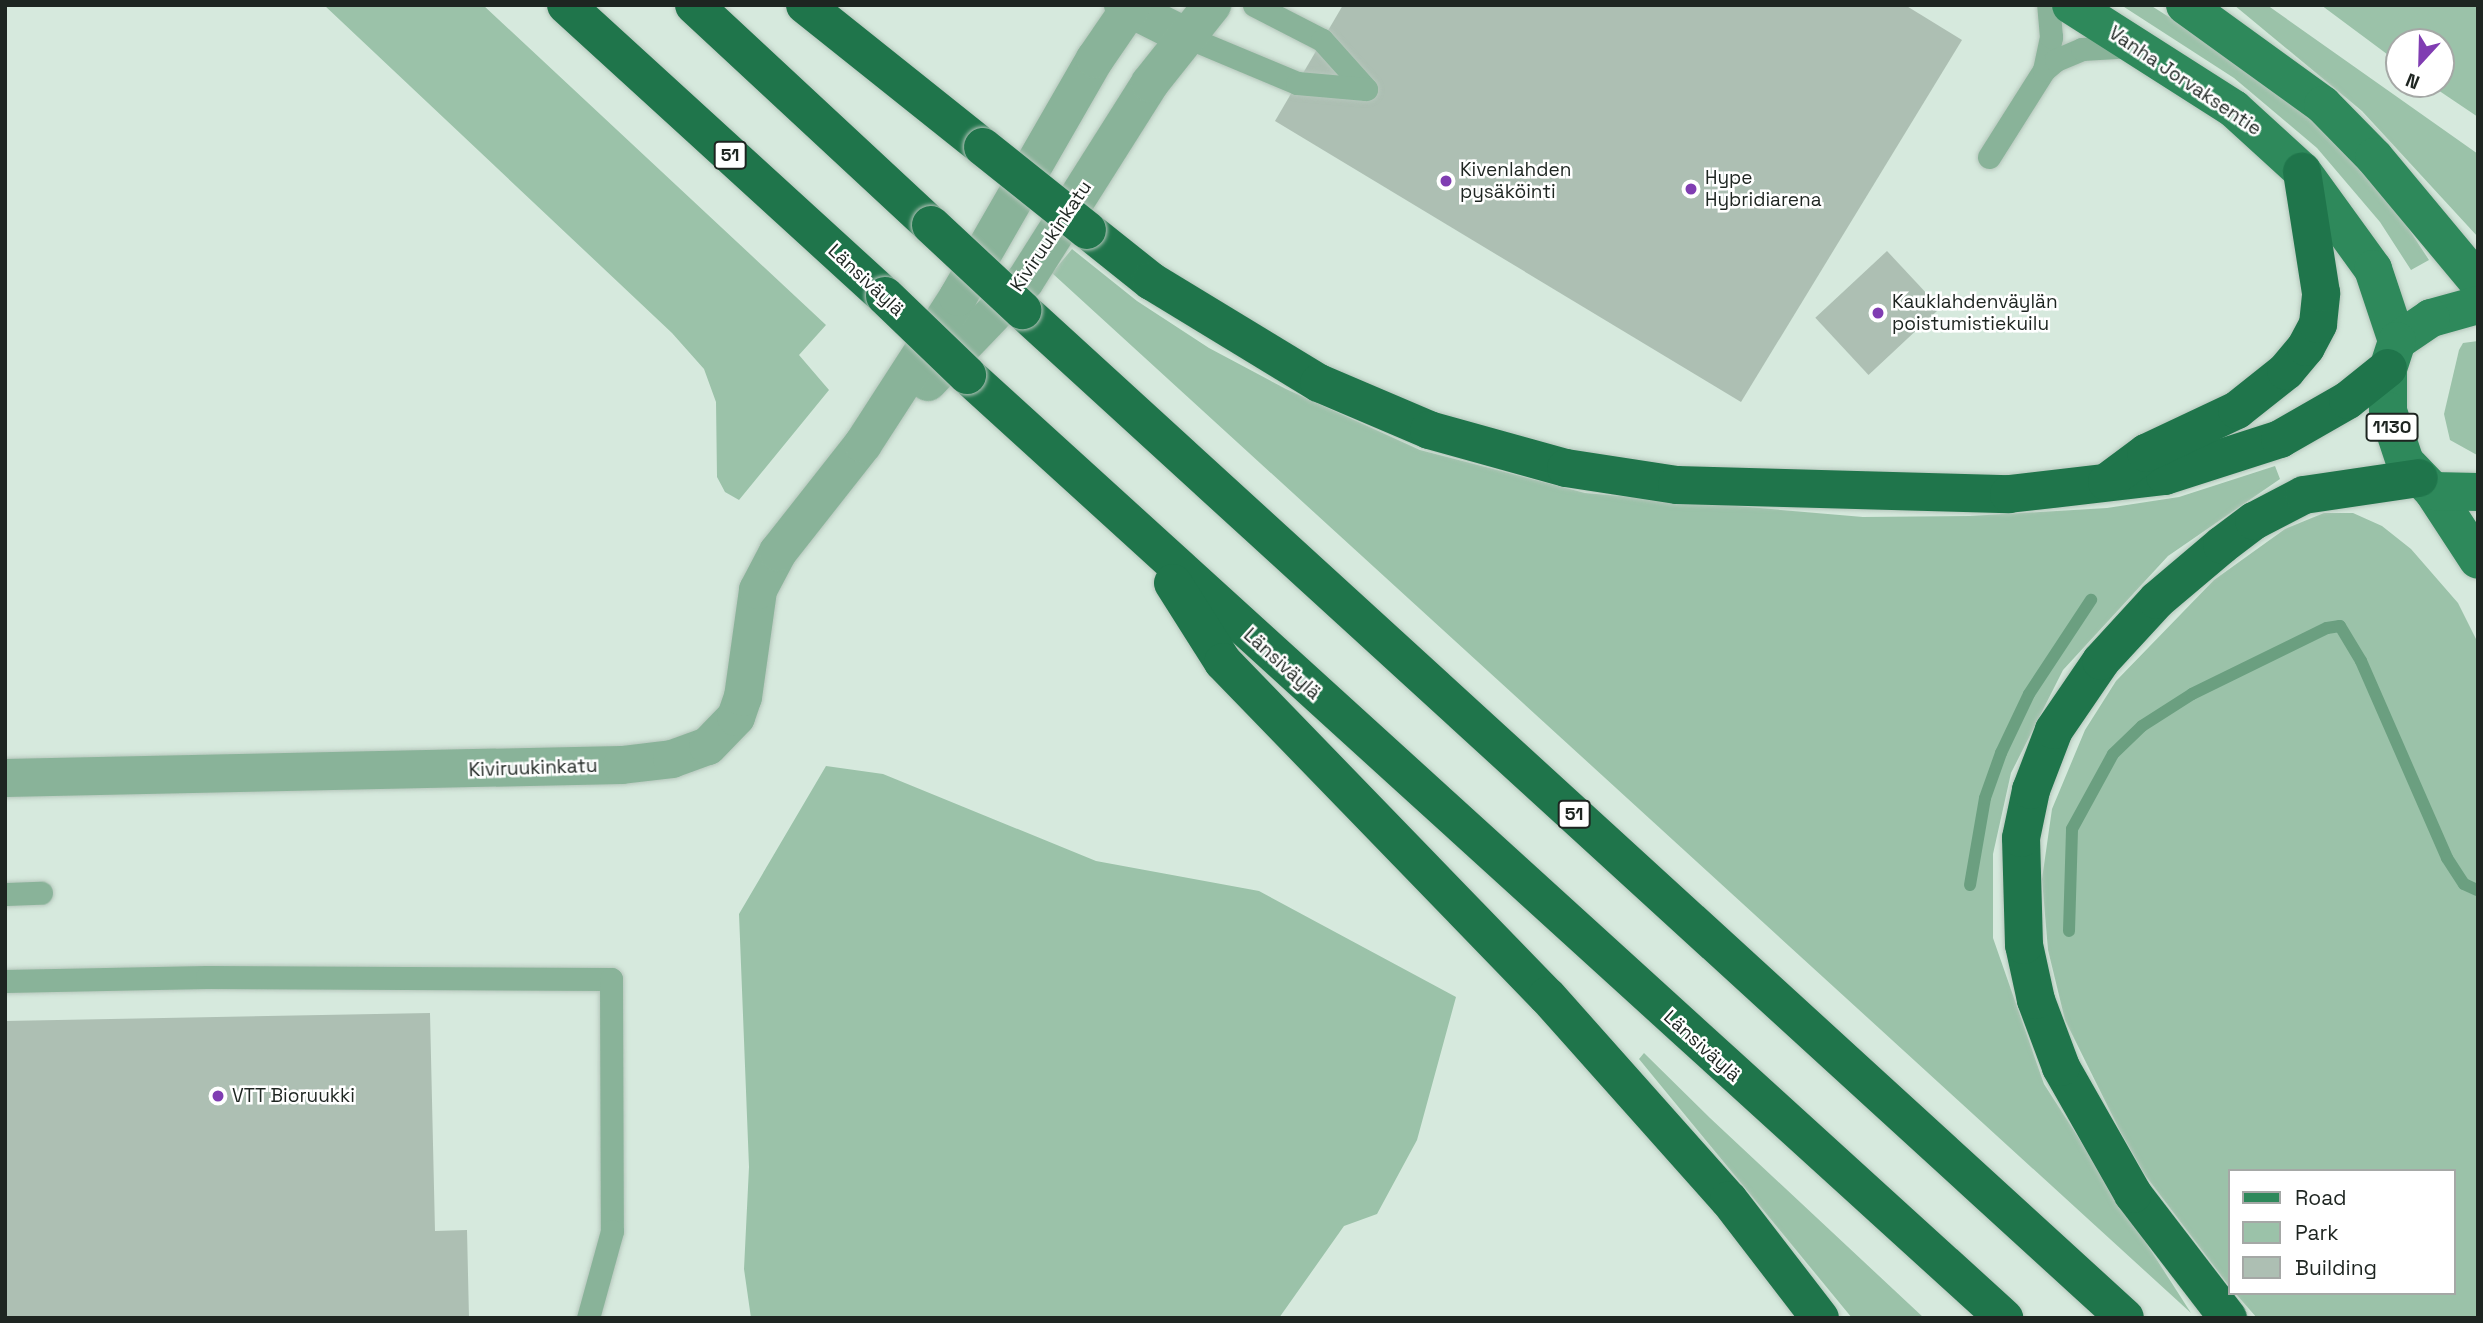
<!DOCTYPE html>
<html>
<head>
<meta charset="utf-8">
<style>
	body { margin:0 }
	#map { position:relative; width:2483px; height:1323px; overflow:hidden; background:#d6e9dd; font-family:"Space Grotesk",sans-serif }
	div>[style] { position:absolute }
	.green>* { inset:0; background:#9bc2a9 }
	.stream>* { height:12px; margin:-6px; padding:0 6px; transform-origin:6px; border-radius:6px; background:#6b9f80 }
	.building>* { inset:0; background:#adbfb3; transform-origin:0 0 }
	.roads { filter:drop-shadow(0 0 2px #b5c6bb) drop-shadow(0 0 2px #b5c6bb) }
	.service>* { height:23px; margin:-11.5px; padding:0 11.5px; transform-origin:11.5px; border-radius:11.5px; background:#89b399 }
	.tertiary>* { height:38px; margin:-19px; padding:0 19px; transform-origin:19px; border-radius:19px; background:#89b399 }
	.primary>* { height:38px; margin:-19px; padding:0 19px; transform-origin:19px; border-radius:19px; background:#2e895b }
	.motorway>* { height:38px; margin:-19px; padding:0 19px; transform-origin:19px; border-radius:19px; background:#1f754b }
	.bridges { filter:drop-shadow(0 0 2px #b5c6bb) drop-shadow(0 0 2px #b5c6bb) }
	.motorway-bridge>* { height:38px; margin:-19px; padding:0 19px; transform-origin:19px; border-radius:19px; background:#1f754b }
	.dots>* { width:19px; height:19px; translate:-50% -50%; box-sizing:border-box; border:4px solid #fff; border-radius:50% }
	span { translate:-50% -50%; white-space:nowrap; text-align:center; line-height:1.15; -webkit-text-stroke:5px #fff; paint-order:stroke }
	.shield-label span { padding:2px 5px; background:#fff; border:2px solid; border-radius:5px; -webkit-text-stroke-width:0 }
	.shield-label { font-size:18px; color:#1e2521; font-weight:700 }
	.street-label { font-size:19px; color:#1e2521 }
	.poi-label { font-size:19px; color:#1e2521 }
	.left { translate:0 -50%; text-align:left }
	.frame { position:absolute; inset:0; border:7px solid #1e2521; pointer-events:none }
	.legend { position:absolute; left:2228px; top:1169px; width:228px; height:126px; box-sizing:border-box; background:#fff; border:2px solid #a5a8a6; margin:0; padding:9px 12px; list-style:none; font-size:21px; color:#1e2521 }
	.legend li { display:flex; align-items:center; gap:14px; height:35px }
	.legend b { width:35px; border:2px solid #a5a8a6 }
	.north { position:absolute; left:2385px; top:28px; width:70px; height:70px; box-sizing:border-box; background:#fff; border:2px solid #a5a8a6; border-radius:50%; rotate:202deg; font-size:19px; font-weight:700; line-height:28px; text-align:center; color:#1e2521 }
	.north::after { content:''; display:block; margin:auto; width:24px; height:32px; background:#803db2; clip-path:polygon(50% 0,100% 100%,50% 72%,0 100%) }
</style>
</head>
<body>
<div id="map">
	<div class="green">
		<div style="clip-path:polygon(324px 5px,483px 5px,826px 325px,799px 355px,829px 390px,739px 500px,725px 492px,717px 477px,716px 402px,704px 369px,672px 333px)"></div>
		<div style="clip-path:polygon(2121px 5px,2150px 5px,2242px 63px,2328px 132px,2395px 208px,2429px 260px,2411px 270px,2380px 222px,2317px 148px,2234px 78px)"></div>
		<div style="clip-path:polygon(2234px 5px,2267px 5px,2478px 154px,2478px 237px,2362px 111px)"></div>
		<div style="clip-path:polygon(2321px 5px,2478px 5px,2478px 117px,2429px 84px,2441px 84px,2441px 42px,2399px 42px,2399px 63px)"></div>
		<div style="clip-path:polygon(1072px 249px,1137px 301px,1209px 348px,1286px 389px,1420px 450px,1585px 493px,1863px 517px,1970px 516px,2107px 508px,2179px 497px,2275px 466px,2280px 479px,2168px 556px,2063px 670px,2011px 773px,1993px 854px,1993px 938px,2044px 1084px,2191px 1313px,1052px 273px)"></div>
		<div style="clip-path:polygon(2478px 341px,2478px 455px,2477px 455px,2450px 440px,2444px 414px,2459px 350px,2463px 343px)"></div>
		<div style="clip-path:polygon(2324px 513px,2353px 513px,2382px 526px,2411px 549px,2458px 603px,2478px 643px,2478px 1318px,2257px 1318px,2235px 1293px,2453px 1293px,2453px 1171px,2229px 1171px,2229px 1286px,2145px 1175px,2120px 1131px,2065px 1020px,2048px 950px,2042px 879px,2052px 809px,2085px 730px,2116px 681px,2214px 580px,2285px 529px)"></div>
		<div style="clip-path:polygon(826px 766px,883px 774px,1096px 861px,1259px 891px,1456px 997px,1417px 1140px,1377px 1214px,1344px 1226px,1279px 1318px,751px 1318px,744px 1269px,749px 1167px,739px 914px)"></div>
		<div style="clip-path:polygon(1644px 1053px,1710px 1118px,1924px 1318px,1852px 1318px,1639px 1059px)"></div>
	</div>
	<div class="stream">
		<div style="left:1970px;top:885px;width:88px;rotate:-80.2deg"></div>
		<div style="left:1985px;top:798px;width:48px;rotate:-70.4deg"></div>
		<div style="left:2001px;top:753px;width:65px;rotate:-64.6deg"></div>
		<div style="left:2029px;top:694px;width:113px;rotate:-56.6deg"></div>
		<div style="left:2069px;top:931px;width:102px;rotate:-88.3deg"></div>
		<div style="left:2072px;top:829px;width:85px;rotate:-61.3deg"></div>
		<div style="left:2113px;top:754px;width:40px;rotate:-44deg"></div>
		<div style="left:2142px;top:726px;width:59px;rotate:-32.6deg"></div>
		<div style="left:2192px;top:694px;width:150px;rotate:-26.1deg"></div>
		<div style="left:2327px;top:628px;width:13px;rotate:-9deg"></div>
		<div style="left:2340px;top:626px;width:41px;rotate:59deg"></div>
		<div style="left:2361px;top:661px;width:215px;rotate:66.4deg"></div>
		<div style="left:2447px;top:858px;width:31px;rotate:57deg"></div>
		<div style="left:2464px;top:884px;width:14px;rotate:25deg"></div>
	</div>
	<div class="building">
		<div style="clip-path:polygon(1343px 5px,1905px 5px,1962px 40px,1741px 402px,1275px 121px)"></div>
		<div style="left:1887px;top:251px;width:78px;height:98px;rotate:47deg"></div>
		<div style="clip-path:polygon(430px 1013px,435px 1231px,467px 1230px,469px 1318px,5px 1318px,5px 1021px)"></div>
	</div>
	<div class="roads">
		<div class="service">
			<div style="left:1254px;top:5px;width:76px;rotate:27.2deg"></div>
			<div style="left:1322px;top:40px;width:66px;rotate:48.1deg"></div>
			<div style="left:1187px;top:37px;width:119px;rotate:22.7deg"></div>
			<div style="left:1297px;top:83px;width:69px;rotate:5deg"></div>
			<div style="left:2044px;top:70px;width:34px;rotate:-78deg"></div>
			<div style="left:2051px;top:37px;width:32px;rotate:-95deg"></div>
			<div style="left:1989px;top:157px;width:103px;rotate:-57.7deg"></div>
			<div style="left:2044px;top:70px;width:16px;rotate:-40deg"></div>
			<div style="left:2056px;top:60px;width:28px;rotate:-23deg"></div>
			<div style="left:2082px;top:49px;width:51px;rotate:-3.4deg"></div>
			<div style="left:5px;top:894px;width:36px;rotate:-2deg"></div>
			<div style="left:5px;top:981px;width:202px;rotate:-1.1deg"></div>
			<div style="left:207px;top:977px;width:404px;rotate:0.3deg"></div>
			<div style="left:611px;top:979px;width:252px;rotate:89.8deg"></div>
			<div style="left:612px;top:1231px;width:90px;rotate:105.4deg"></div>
		</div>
		<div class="tertiary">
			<div style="left:1123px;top:5px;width:72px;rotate:26.6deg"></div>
			<div style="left:928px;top:382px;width:140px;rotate:-46.2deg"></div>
			<div style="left:1025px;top:281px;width:234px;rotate:-57.7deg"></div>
			<div style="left:1150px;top:83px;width:100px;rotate:-51.5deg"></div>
			<div style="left:5px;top:778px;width:617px;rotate:-1.21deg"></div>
			<div style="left:622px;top:765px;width:50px;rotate:-6.8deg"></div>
			<div style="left:672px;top:759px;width:38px;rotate:-20deg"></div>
			<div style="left:708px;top:746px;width:40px;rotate:-46deg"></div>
			<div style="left:736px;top:717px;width:21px;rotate:-71deg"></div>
			<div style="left:743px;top:697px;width:108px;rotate:-82deg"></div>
			<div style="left:758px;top:590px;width:43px;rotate:-62.2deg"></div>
			<div style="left:778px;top:552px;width:137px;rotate:-51.8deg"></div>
			<div style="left:863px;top:444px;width:175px;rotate:-57.1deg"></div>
			<div style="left:958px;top:297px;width:275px;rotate:-60.1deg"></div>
			<div style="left:1095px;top:59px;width:65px;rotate:-55.6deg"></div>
		</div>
		<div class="primary">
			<div style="left:2071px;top:5px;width:193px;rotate:32.5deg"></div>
			<div style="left:2234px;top:109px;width:92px;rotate:42.4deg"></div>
			<div style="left:2302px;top:171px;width:121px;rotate:54.1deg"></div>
			<div style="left:2373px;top:269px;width:76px;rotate:71.6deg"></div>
			<div style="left:2185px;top:5px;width:170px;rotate:35.9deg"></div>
			<div style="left:2323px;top:105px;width:73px;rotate:45.6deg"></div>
			<div style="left:2374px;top:157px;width:163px;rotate:50.2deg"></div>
			<div style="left:2478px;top:305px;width:49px;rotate:164.5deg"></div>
			<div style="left:2431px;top:318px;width:41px;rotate:145.9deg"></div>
			<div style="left:2397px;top:341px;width:28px;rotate:108deg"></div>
			<div style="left:2388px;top:368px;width:43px;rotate:90deg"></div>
			<div style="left:2388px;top:411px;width:54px;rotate:71.6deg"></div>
			<div style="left:2405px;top:462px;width:40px;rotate:46deg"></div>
			<div style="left:2433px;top:491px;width:82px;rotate:56.9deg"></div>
			<div style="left:2433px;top:491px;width:45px;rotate:1.3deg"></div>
		</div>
		<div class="motorway">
			<div style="left:566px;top:5px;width:432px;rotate:42.4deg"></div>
			<div style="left:694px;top:5px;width:323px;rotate:42.9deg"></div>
			<div style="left:805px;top:5px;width:228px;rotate:38.6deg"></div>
			<div style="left:1087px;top:230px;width:82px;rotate:38.6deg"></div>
			<div style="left:1151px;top:281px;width:197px;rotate:31.3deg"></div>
			<div style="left:1319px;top:383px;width:120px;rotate:23.1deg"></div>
			<div style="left:1429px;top:430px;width:142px;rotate:15.5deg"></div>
			<div style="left:1566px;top:468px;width:112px;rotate:8.7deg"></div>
			<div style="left:1677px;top:485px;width:332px;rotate:1.6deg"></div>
			<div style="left:2009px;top:494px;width:157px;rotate:-6.6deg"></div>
			<div style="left:2165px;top:476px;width:121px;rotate:-17.8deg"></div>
			<div style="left:2280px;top:439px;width:78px;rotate:-29.8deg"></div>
			<div style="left:2348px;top:400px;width:51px;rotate:-38.7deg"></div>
			<div style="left:1022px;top:310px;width:1494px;rotate:42.42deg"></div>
			<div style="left:967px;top:375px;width:1402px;rotate:42.28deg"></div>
			<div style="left:2107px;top:482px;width:49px;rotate:-36.6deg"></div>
			<div style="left:2146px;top:453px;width:101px;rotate:-25.3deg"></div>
			<div style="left:2237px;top:410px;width:63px;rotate:-38.5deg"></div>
			<div style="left:2286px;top:371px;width:31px;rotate:-50deg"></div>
			<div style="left:2306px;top:347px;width:26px;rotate:-62deg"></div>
			<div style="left:2318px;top:324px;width:31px;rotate:-84deg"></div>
			<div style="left:2321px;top:293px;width:123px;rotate:-98.9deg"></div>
			<div style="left:1173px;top:583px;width:93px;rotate:57.7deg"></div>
			<div style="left:1223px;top:662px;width:465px;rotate:45.9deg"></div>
			<div style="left:1547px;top:996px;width:273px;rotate:48.3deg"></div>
			<div style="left:1729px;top:1200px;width:149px;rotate:52.4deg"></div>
			<div style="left:2228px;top:1318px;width:156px;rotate:-127.5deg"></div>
			<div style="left:2133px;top:1194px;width:146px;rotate:-119.6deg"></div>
			<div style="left:2061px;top:1067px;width:72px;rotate:-110.5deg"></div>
			<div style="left:2036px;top:1000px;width:56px;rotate:-102.3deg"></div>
			<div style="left:2024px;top:945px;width:107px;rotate:-91.6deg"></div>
			<div style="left:2021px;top:838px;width:49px;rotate:-78.2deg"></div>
			<div style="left:2031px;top:790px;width:64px;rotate:-69deg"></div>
			<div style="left:2054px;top:730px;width:83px;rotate:-55.7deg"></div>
			<div style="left:2101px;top:661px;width:83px;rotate:-47.4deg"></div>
			<div style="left:2157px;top:600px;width:85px;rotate:-40.2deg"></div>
			<div style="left:2222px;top:545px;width:40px;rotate:-37deg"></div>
			<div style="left:2254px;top:521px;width:56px;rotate:-27.5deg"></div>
			<div style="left:2304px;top:495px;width:116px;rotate:-8.4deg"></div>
		</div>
	</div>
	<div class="bridges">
		<div class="motorway-bridge">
			<div style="left:983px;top:147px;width:133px;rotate:38.6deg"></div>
			<div style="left:931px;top:225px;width:125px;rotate:43deg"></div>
			<div style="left:885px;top:296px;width:114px;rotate:43.9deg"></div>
		</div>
	</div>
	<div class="dots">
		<div style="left:1446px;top:181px;background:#803db2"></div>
		<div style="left:1691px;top:189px;background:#803db2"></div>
		<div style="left:1878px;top:313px;background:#803db2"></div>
		<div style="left:218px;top:1096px;background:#803db2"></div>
	</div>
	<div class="shield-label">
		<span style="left:730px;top:155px">51</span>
		<span style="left:2392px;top:427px">1130</span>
		<span style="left:1574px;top:814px">51</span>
	</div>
	<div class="street-label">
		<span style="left:2185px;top:81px;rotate:34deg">Vanha Jorvaksentie</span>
		<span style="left:1051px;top:236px;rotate:-56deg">Kiviruukinkatu</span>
		<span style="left:866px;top:280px;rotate:43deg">Länsiväylä</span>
		<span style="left:1282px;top:664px;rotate:42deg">Länsiväylä</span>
		<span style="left:533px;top:768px;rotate:-2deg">Kiviruukinkatu</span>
		<span style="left:1702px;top:1046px;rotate:42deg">Länsiväylä</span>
	</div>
	<div class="poi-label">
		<span class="left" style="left:1460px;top:181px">Kivenlahden<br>pysäköinti</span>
		<span class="left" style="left:1705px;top:189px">Hype<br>Hybridiarena</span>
		<span class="left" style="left:1892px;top:313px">Kauklahdenväylän<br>poistumistiekuilu</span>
		<span class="left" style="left:232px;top:1096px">VTT Bioruukki</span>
	</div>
	<div class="frame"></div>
	<ul class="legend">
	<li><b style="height:9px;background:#2e895b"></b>Road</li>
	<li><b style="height:19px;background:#9bc2a9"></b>Park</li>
	<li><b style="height:19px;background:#adbfb3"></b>Building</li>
	</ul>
	<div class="north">N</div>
</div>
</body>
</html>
